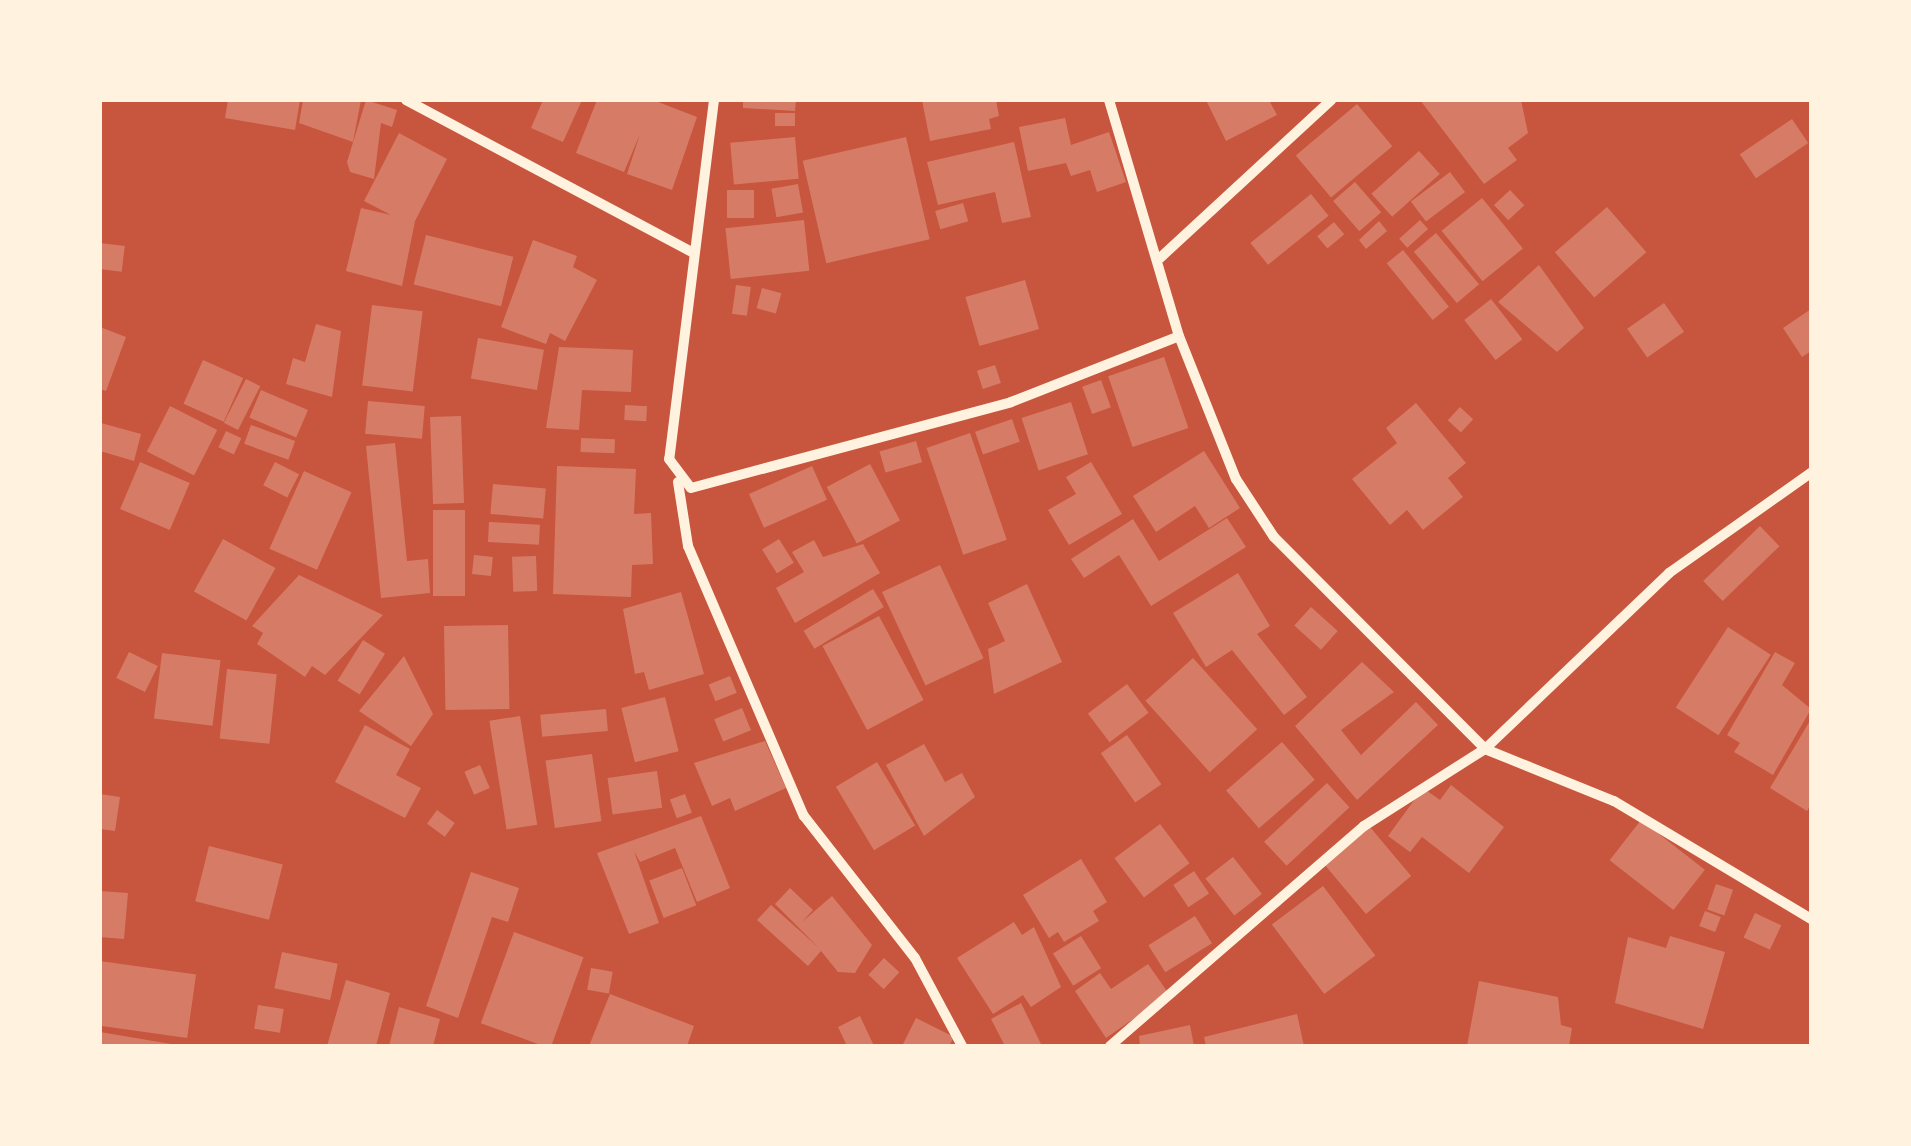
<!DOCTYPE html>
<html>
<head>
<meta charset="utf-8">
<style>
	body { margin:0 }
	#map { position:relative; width:1911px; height:1146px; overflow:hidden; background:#c8553d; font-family:Jost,sans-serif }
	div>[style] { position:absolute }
	.building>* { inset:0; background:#d67c66; transform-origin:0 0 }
	.minor>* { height:10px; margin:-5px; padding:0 5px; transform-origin:5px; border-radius:5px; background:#fff3e0 }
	span { translate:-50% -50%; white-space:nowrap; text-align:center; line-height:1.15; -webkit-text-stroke:8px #fff3e0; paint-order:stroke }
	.frame { position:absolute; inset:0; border:102px solid #fff3e0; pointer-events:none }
</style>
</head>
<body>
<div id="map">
	<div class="building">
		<div style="clip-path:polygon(228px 100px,300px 100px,295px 130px,225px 118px)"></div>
		<div style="clip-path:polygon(303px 100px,361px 100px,353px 142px,299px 123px)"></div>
		<div style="clip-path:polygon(366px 100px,397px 110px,392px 127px,381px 123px,374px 179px,350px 172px,347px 162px)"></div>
		<div style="clip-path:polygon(543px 100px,582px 100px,563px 142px,531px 128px)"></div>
		<div style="clip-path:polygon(597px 100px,653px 100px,697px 117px,672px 190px,627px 174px,640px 134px,624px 172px,576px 153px)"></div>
		<div style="clip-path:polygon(743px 100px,796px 100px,795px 111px,743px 108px)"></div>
		<div style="clip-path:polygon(922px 100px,996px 100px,999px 116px,989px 119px,991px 129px,930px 141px)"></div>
		<div style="clip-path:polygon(1206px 100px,1269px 100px,1277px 115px,1226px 141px)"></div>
		<div style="clip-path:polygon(1420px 100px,1521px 100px,1528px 133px,1508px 148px,1517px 160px,1484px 184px)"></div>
		<div style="left:1357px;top:104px;width:55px;height:80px;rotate:50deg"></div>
		<div style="left:775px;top:113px;width:20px;height:13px"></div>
		<div style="clip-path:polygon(1065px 118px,1071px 145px,1109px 132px,1126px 182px,1097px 192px,1090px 170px,1071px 176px,1066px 163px,1028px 171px,1019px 127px)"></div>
		<div style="left:1792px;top:119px;width:29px;height:63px;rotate:56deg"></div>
		<div style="clip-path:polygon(399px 133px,447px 159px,415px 221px,402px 286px,346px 271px,361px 208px,391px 215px,364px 201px)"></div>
		<div style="left:795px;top:137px;width:42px;height:65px;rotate:85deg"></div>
		<div style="left:906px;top:137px;width:105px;height:106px;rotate:77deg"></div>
		<div style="clip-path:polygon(1014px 142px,1031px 217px,1002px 223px,995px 192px,938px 205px,927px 162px)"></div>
		<div style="left:1419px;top:151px;width:31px;height:64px;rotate:48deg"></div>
		<div style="left:1450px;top:172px;width:25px;height:49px;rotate:53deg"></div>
		<div style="left:1355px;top:182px;width:40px;height:29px;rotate:49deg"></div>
		<div style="left:798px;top:184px;width:29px;height:27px;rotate:80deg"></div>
		<div style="left:754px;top:190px;width:28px;height:27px;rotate:90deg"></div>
		<div style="left:1510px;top:190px;width:21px;height:22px;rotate:47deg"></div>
		<div style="left:1311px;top:194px;width:28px;height:78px;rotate:51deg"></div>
		<div style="left:1482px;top:198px;width:65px;height:52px;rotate:51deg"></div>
		<div style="left:963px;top:203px;width:19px;height:29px;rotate:74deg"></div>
		<div style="left:1607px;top:207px;width:60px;height:69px;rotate:49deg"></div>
		<div style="left:804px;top:220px;width:51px;height:79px;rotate:84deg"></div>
		<div style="left:1420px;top:220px;width:12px;height:28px;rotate:48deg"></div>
		<div style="clip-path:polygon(1379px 221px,1387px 231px,1366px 249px,1359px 240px)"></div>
		<div style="left:1334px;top:222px;width:16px;height:22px;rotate:50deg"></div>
		<div style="left:1436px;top:233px;width:67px;height:29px;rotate:50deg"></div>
		<div style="left:426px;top:235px;width:90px;height:51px;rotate:14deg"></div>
		<div style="clip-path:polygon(533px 240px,577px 256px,573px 267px,597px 280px,565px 341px,550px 333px,546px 344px,501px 327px)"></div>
		<div style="left:100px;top:243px;width:25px;height:26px;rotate:7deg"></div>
		<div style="left:1403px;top:250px;width:73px;height:21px;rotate:51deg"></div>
		<div style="clip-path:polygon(1539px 265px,1584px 328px,1557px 352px,1498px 302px)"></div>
		<div style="left:1025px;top:280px;width:51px;height:62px;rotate:74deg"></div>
		<div style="left:736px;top:285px;width:15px;height:29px;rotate:8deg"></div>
		<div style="left:762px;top:288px;width:20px;height:21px;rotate:15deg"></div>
		<div style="left:1491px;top:299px;width:51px;height:34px;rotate:52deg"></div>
		<div style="left:1664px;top:303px;width:35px;height:45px;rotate:55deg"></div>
		<div style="left:372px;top:305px;width:51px;height:81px;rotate:7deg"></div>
		<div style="clip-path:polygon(1811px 309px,1811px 351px,1802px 357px,1783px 328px)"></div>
		<div style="clip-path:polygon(316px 324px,341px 331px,332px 397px,286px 384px,293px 358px,305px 362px)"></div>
		<div style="clip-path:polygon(100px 327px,126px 337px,106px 391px,100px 389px)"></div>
		<div style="left:478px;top:338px;width:67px;height:41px;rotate:10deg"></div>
		<div style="clip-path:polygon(559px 347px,633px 350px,631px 392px,582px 390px,579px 430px,546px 428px)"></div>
		<div style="left:1164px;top:357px;width:75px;height:59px;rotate:71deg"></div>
		<div style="left:203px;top:360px;width:44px;height:48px;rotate:24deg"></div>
		<div style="left:995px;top:365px;width:19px;height:19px;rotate:72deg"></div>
		<div style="left:246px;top:379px;width:16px;height:49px;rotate:27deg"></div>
		<div style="left:1101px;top:380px;width:29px;height:20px;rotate:70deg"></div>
		<div style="left:261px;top:390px;width:51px;height:30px;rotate:23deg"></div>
		<div style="left:368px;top:401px;width:57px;height:33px;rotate:5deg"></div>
		<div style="left:1071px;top:402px;width:55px;height:52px;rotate:72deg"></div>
		<div style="clip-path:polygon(1416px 403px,1466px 463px,1448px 478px,1463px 497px,1423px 530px,1407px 510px,1390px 525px,1352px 479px,1397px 443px,1386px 428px)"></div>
		<div style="left:625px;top:405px;width:22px;height:15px;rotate:3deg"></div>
		<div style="left:170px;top:406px;width:53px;height:51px;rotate:27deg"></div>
		<div style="left:1460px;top:407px;width:18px;height:18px;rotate:43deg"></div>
		<div style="left:461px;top:416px;width:87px;height:31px;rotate:88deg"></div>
		<div style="left:1012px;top:419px;width:24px;height:39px;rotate:71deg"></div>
		<div style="clip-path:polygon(101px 423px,141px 434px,134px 461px,100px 451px)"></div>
		<div style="left:251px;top:425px;width:47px;height:20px;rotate:20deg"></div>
		<div style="left:226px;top:431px;width:17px;height:18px;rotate:25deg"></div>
		<div style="left:970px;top:433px;width:113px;height:46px;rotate:71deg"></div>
		<div style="left:581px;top:438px;width:34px;height:14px;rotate:2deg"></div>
		<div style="left:916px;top:441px;width:22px;height:38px;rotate:74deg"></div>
		<div style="clip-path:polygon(395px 443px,407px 561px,428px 559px,430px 593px,381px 598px,366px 446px)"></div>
		<div style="clip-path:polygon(1204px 451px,1240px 508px,1209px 528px,1195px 506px,1156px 532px,1133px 496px)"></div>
		<div style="left:140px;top:462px;width:54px;height:51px;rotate:23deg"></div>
		<div style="left:275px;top:462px;width:27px;height:26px;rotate:27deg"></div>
		<div style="clip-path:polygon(1091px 462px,1122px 514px,1069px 545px,1048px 510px,1076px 494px,1066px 477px)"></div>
		<div style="left:870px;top:464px;width:64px;height:49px;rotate:62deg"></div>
		<div style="clip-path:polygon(557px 466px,636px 469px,634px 514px,651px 513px,653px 564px,632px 565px,631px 597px,553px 594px)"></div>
		<div style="left:812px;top:466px;width:37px;height:69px;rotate:66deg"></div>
		<div style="left:304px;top:471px;width:52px;height:85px;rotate:24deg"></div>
		<div style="left:493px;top:484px;width:53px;height:30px;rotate:5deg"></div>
		<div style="left:433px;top:510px;width:32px;height:86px"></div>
		<div style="clip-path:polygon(1227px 518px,1246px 547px,1151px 606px,1119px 555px,1084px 578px,1071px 559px,1133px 519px,1159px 561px)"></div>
		<div style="left:489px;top:522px;width:51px;height:20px;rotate:3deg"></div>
		<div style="left:1760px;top:526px;width:28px;height:79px;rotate:46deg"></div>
		<div style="left:223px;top:539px;width:60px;height:60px;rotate:29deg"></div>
		<div style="left:779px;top:539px;width:28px;height:20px;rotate:58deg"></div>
		<div style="clip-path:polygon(814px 540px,823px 557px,863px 544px,880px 573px,795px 623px,776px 588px,804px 572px,792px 552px)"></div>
		<div style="left:474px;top:555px;width:19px;height:19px;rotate:6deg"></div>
		<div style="left:536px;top:556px;width:35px;height:24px;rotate:88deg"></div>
		<div style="left:940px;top:565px;width:103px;height:64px;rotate:65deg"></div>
		<div style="clip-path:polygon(1238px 573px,1270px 626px,1257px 634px,1307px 697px,1284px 715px,1232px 650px,1206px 667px,1173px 613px)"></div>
		<div style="clip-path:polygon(299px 575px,383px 615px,325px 675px,312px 666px,305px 677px,257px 644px,263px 633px,252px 626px)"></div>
		<div style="clip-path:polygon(1027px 584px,1062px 662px,994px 694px,988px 649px,1005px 641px,988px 603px)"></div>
		<div style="left:873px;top:589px;width:21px;height:81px;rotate:59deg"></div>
		<div style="clip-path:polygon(681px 592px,704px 674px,649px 690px,644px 672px,635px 674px,623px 609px)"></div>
		<div style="left:1311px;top:607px;width:36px;height:25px;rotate:42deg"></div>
		<div style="left:879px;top:616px;width:95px;height:64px;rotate:62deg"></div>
		<div style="left:508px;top:625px;width:84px;height:64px;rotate:89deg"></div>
		<div style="left:1728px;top:627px;width:51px;height:96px;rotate:33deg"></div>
		<div style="left:363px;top:640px;width:26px;height:48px;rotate:32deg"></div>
		<div style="left:129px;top:652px;width:32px;height:29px;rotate:26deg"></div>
		<div style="clip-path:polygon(1775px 652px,1795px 663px,1782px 685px,1811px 709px,1773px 775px,1734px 752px,1740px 743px,1727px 735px)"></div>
		<div style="left:162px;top:653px;width:59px;height:66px;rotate:7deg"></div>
		<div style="clip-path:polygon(404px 656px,433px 714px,411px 746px,359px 711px)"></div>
		<div style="left:1193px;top:658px;width:96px;height:64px;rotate:48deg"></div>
		<div style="clip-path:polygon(1362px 662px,1394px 692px,1341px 730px,1361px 755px,1416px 702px,1438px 725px,1357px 800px,1295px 726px)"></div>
		<div style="left:227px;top:669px;width:50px;height:70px;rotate:6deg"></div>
		<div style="left:730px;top:676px;width:18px;height:23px;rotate:68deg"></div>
		<div style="left:1127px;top:684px;width:36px;height:49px;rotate:53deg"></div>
		<div style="left:665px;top:697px;width:56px;height:45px;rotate:76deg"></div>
		<div style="left:742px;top:708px;width:24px;height:30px;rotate:68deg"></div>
		<div style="left:606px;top:709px;width:22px;height:66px;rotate:85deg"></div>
		<div style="left:520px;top:716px;width:110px;height:31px;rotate:81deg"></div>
		<div style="clip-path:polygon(1811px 719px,1811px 804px,1807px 811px,1770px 788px)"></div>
		<div style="clip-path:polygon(365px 725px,410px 749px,396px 775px,421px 788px,405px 818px,335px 782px)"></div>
		<div style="left:1127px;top:735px;width:60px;height:32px;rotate:55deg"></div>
		<div style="clip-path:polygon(765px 741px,786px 788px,735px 811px,730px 798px,712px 806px,694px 763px)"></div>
		<div style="left:1282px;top:742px;width:50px;height:74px;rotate:49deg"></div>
		<div style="clip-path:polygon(924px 744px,945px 782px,962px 773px,975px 797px,924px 836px,886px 765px)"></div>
		<div style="left:592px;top:754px;width:68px;height:47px;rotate:82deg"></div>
		<div style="left:877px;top:762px;width:74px;height:48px;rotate:59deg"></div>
		<div style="left:480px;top:765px;width:25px;height:17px;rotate:67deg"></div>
		<div style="left:657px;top:771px;width:37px;height:50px;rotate:82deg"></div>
		<div style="left:1327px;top:783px;width:33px;height:86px;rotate:47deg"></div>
		<div style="clip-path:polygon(1451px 785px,1504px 827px,1469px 873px,1422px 837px,1410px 852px,1388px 836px,1423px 788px,1440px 800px)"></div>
		<div style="clip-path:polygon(100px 794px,120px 797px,115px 831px,100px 829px)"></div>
		<div style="left:685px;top:794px;width:20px;height:16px;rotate:70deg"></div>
		<div style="left:437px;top:810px;width:22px;height:17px;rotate:36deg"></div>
		<div style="clip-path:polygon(701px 816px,730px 888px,697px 902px,675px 848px,640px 862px,634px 851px,659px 923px,629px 934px,597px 853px)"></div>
		<div style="left:1641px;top:820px;width:81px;height:51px;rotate:38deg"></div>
		<div style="left:1160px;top:824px;width:49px;height:57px;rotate:53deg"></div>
		<div style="left:1370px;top:827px;width:64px;height:59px;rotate:50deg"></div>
		<div style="left:209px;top:846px;width:76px;height:57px;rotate:14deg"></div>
		<div style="left:1233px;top:857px;width:47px;height:35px;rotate:52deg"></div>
		<div style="clip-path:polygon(1081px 859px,1107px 902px,1093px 911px,1099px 921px,1064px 942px,1058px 932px,1049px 938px,1023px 895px)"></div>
		<div style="left:682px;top:868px;width:40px;height:35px;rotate:69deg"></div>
		<div style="left:1194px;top:871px;width:27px;height:25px;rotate:56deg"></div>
		<div style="clip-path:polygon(471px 872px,519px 888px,508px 922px,492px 917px,458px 1018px,426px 1006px)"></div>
		<div style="left:1716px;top:884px;width:18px;height:27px;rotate:19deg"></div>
		<div style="left:1323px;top:886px;width:87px;height:64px;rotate:53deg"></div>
		<div style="clip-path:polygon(790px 888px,813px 910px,802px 922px,832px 896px,872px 945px,855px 973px,838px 972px,821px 951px,808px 966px,757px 920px,771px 905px,819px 948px,775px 904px)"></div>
		<div style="clip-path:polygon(100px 891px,128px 893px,124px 939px,100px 937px)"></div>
		<div style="left:1705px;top:911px;width:17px;height:16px;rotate:21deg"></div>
		<div style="left:1755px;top:913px;width:29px;height:27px;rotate:25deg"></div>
		<div style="left:1195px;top:916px;width:32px;height:55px;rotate:58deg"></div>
		<div style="clip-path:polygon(1014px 922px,1022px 935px,1034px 927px,1061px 987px,1031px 1007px,1023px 995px,993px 1014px,957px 958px)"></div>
		<div style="left:514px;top:932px;width:74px;height:97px;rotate:20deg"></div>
		<div style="left:1081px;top:936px;width:38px;height:33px;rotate:58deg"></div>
		<div style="clip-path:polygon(1670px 936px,1725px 952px,1703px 1029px,1615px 1003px,1628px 937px,1666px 948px)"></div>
		<div style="left:282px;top:952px;width:57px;height:37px;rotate:12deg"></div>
		<div style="left:884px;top:958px;width:21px;height:23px;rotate:43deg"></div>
		<div style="left:100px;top:961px;width:97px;height:64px;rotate:8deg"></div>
		<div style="clip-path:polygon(1148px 964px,1169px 994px,1106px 1038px,1075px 991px,1100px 973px,1111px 989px)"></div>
		<div style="left:591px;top:968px;width:22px;height:22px;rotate:10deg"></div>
		<div style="clip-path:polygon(346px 980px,390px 993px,376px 1046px,327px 1046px)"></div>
		<div style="clip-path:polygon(1479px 981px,1558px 997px,1561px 1025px,1572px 1028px,1569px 1046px,1467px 1046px)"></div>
		<div style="clip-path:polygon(610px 994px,694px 1026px,687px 1046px,589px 1046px)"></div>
		<div style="clip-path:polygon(1021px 1003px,1042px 1046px,1005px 1046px,991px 1019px)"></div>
		<div style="left:258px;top:1005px;width:26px;height:24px;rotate:9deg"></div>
		<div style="clip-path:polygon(399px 1007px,440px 1019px,433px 1046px,389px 1046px)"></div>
		<div style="clip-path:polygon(1297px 1014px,1304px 1046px,1206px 1046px,1204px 1037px)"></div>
		<div style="clip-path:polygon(860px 1016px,874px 1046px,847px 1046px,838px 1027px)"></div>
		<div style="clip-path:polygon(916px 1018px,954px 1037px,949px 1046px,902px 1046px)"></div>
		<div style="clip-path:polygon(1190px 1025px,1194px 1046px,1140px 1046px,1139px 1036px)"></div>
		<div style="clip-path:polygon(100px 1032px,171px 1044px,171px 1046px,100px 1046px)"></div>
	</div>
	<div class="minor">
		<div style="left:406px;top:100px;width:324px;rotate:28deg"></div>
		<div style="left:714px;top:100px;width:362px;rotate:97.1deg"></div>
		<div style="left:669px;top:459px;width:36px;rotate:53deg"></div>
		<div style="left:691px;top:488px;width:331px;rotate:-15deg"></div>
		<div style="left:1011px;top:402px;width:180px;rotate:-21.4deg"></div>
		<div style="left:1109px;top:100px;width:246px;rotate:73.5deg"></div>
		<div style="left:1179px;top:336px;width:154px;rotate:68.3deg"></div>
		<div style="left:1236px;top:479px;width:69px;rotate:56.8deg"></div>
		<div style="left:1274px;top:537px;width:299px;rotate:45.1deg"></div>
		<div style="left:1485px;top:749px;width:139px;rotate:22deg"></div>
		<div style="left:1614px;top:801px;width:230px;rotate:30.9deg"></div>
		<div style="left:1160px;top:258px;width:233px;rotate:-42.7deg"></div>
		<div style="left:678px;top:482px;width:65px;rotate:81.1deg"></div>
		<div style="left:688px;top:546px;width:294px;rotate:66.8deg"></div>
		<div style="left:804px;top:816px;width:180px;rotate:52deg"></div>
		<div style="left:915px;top:958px;width:100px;rotate:61.9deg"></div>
		<div style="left:1110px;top:1046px;width:336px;rotate:-40.9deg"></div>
		<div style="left:1364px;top:826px;width:143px;rotate:-32.5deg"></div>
		<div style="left:1485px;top:749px;width:255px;rotate:-43.7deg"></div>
		<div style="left:1669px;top:573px;width:174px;rotate:-35.2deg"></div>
	</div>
	<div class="frame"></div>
</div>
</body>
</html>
